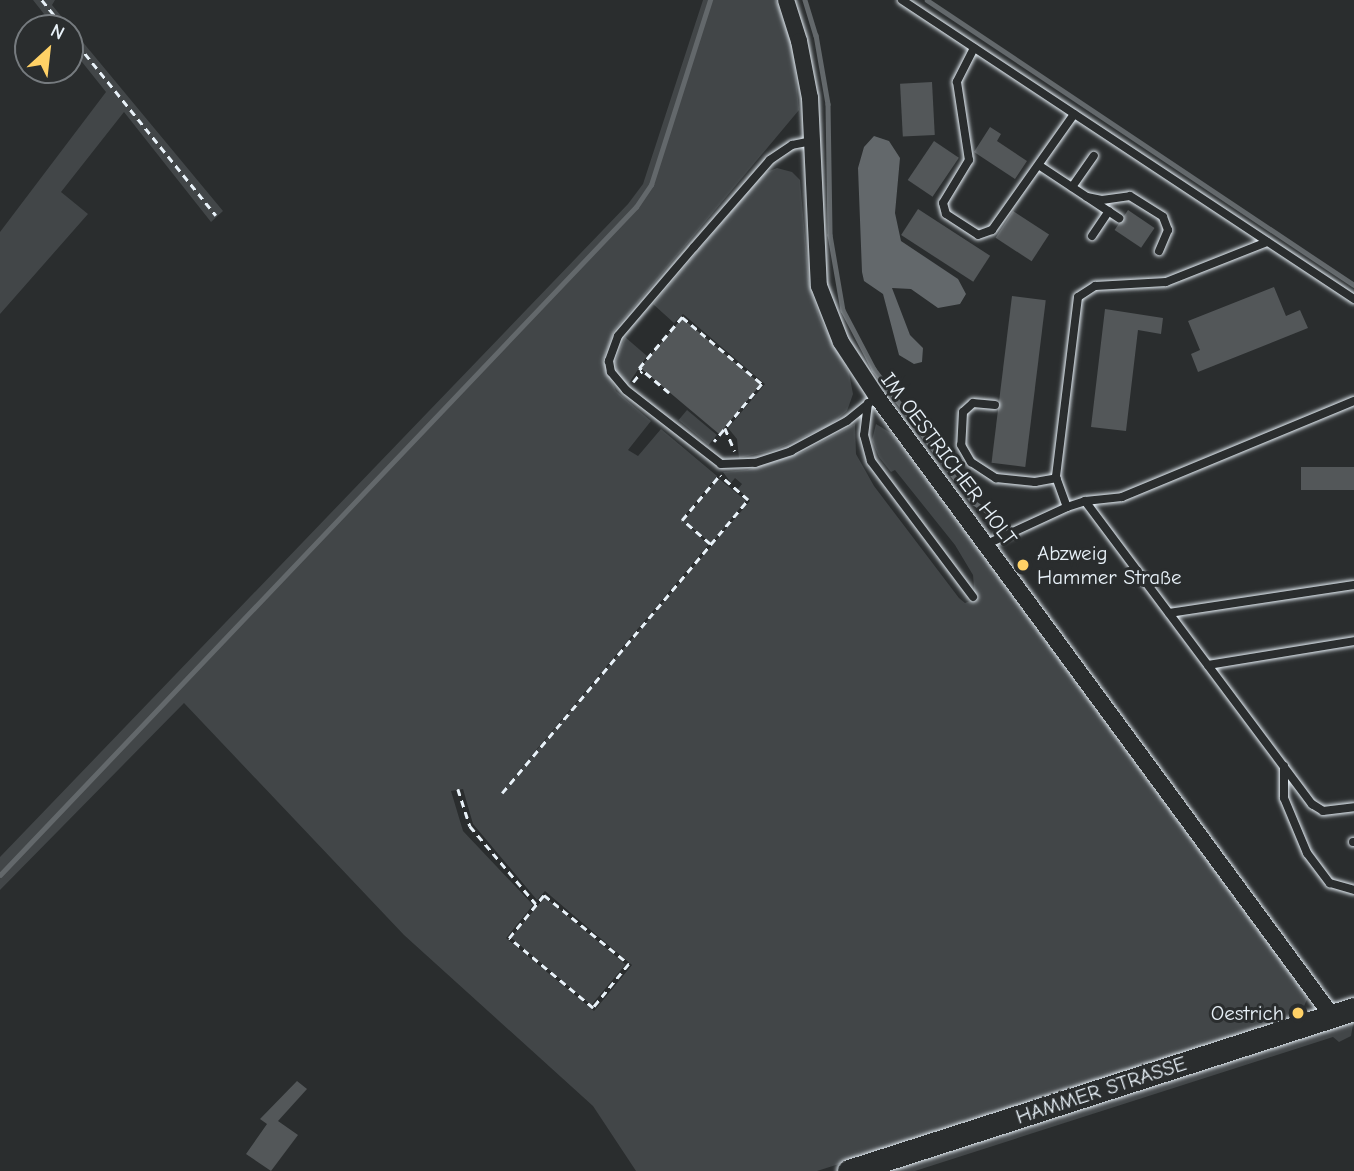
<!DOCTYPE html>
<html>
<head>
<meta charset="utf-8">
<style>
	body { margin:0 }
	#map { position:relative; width:1354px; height:1171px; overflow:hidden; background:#2a2d2e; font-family:"Comic Neue",sans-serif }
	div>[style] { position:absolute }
	.green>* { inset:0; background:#424648; transform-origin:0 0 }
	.water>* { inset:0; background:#63686b }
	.stream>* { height:4.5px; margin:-2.25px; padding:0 2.25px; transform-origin:2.25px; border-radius:2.25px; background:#63686b }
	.building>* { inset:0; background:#535759; transform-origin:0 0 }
	.path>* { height:2.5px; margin-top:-1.25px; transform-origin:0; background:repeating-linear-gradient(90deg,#e8f1f8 0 7px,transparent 0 12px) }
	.roads { filter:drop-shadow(0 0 2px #e8f1f8) drop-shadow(0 0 2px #e8f1f8) }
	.lane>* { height:8px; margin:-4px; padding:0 4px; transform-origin:4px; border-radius:4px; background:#2a2d2e }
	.street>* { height:16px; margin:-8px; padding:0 8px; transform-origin:8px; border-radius:8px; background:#2a2d2e }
	.secondary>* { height:23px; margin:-11.5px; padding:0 11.5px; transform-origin:11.5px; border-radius:11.5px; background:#2a2d2e }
	.dots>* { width:19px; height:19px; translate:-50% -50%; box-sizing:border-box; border:4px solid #2a2d2e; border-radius:50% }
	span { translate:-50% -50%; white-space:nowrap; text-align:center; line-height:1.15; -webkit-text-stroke:6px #2a2d2e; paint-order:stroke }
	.street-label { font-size:21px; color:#e8f1f8 }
	.poi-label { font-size:21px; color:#e8f1f8 }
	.left { translate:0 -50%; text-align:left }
	.right { translate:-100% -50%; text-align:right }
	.north { position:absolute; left:14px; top:14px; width:70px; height:70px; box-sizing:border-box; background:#2a2d2e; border:2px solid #767b7f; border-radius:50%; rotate:27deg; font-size:19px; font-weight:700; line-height:28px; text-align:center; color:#e8f1f8 }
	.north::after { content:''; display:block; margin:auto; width:24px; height:32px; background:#ffd166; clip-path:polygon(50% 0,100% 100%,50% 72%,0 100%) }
</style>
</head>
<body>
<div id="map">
	<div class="green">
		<div style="clip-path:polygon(33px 0,55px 0,52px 5px,223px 211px,211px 222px,124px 112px,61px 192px,88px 214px,0 314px,0 232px,106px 92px,70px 47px,70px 28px,55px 28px)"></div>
		<div style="clip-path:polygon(evenodd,703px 0,776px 0,793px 48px,799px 110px,614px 331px,603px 360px,616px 391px,651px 421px,628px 450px,638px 456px,661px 429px,717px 476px,682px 519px,708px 545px,500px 793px,750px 501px,738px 489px,742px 484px,735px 478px,731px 483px,723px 472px,747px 470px,803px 452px,855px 424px,856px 454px,874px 486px,959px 598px,965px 603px,975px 599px,973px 575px,955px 545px,895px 470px,891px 472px,879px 457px,872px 440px,876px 424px,894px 435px,1308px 997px,1299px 1018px,817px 1171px,636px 1171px,593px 1106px,404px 935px,184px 703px,0 890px,0 857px,628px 204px,643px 184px,703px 0,463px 789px,473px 824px,537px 900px,545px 891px,632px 965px,594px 1011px,506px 938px,533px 905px,463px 831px,451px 791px,463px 789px)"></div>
		<div style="clip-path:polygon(777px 168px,792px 172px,800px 180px,809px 283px,820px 319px,849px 373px,853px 394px,847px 411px,830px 425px,775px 450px,739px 458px,737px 439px,728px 428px,765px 384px,683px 314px,674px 323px,653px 304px,764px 173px)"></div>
		<div style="clip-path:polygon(625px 337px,647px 356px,627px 386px,618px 376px,615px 362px)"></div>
		<div style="left:687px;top:410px;width:39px;height:13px;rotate:40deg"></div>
		<div style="left:718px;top:478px;width:36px;height:55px;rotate:39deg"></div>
		<div style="left:545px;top:897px;width:105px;height:53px;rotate:40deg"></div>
		<div style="clip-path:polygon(1354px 1019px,1351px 1036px,1339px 1042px,1333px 1037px,915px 1171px,875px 1171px)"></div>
	</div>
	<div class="water">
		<div style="clip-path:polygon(874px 136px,889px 141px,900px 158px,895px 213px,901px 241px,958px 279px,966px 294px,960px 304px,938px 308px,911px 289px,892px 288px,910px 335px,923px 348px,922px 362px,914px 364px,899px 355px,883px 294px,864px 281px,862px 272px,858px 168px,864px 147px)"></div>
	</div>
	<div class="stream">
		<div style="left:805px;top:0;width:37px;rotate:73deg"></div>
		<div style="left:816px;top:35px;width:70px;rotate:80.1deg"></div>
		<div style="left:828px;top:104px;width:131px;rotate:89.1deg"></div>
		<div style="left:830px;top:235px;width:76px;rotate:80.2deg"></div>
		<div style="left:843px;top:310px;width:67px;rotate:62.3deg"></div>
		<div style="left:874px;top:369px;width:166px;rotate:53.3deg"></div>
		<div style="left:973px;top:502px;width:17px;rotate:33deg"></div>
		<div style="left:927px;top:0;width:513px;rotate:33.72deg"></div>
		<div style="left:0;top:875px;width:922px;rotate:-46.41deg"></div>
		<div style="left:636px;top:207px;width:27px;rotate:-56deg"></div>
		<div style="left:651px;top:185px;width:194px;rotate:-72.3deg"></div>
	</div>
	<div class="building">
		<div style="left:932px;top:82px;width:53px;height:32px;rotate:87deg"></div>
		<div style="clip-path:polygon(990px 127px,1001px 134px,997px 141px,1027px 161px,1015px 179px,974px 152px)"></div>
		<div style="left:934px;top:141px;width:30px;height:47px;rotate:34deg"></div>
		<div style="left:918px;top:209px;width:86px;height:31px;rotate:33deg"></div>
		<div style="left:1128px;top:210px;width:32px;height:24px;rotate:34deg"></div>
		<div style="left:1013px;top:211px;width:43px;height:32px;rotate:33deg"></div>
		<div style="clip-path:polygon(1274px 287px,1286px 316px,1300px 310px,1308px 328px,1198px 372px,1191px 354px,1200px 350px,1188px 321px)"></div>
		<div style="left:1012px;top:296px;width:34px;height:168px;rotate:7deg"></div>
		<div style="clip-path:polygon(1105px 309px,1163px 318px,1161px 334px,1138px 330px,1126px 431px,1091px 427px)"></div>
		<div style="left:682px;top:318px;width:103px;height:65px;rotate:40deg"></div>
		<div style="left:1354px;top:467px;width:23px;height:53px;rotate:90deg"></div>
		<div style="clip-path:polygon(297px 1081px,307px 1089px,278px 1121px,298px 1135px,271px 1171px,246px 1154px,267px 1124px,260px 1119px)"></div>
	</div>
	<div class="path">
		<div style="left:42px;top:0;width:36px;rotate:51deg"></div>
		<div style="left:70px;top:35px;width:232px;rotate:51deg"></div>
		<div style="left:633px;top:382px;width:14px;rotate:-51deg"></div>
		<div style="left:669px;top:393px;width:39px;rotate:-140deg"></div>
		<div style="left:639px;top:368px;width:67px;rotate:-49.9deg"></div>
		<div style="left:682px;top:317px;width:104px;rotate:39.9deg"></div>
		<div style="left:762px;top:384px;width:75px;rotate:129.6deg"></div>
		<div style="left:725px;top:428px;width:25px;rotate:67deg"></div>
		<div style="left:710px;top:544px;width:37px;rotate:-139deg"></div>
		<div style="left:682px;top:520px;width:57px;rotate:-49.9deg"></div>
		<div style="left:458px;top:789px;width:39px;rotate:72deg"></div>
		<div style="left:470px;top:826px;width:102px;rotate:49.8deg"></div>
		<div style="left:502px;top:793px;width:383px;rotate:-50deg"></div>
		<div style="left:748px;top:500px;width:37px;rotate:-139deg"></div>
		<div style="left:544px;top:895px;width:109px;rotate:39.1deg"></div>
		<div style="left:629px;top:964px;width:57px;rotate:129.3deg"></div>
		<div style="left:593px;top:1008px;width:109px;rotate:-140.2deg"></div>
		<div style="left:509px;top:938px;width:55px;rotate:-50.9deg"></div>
	</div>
	<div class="roads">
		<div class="lane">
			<div style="left:902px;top:0;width:542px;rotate:33.48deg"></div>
			<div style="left:974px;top:48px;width:38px;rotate:117deg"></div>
			<div style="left:957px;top:82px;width:79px;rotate:81.3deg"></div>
			<div style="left:969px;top:160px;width:50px;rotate:121.2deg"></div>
			<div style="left:943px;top:203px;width:11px;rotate:75deg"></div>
			<div style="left:946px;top:214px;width:38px;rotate:33deg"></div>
			<div style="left:978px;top:235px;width:15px;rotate:-20deg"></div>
			<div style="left:992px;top:230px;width:142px;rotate:-54.7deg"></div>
			<div style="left:812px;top:141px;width:20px;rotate:169deg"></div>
			<div style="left:792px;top:145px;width:27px;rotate:146deg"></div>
			<div style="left:770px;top:160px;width:116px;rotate:131.1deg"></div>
			<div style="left:694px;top:247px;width:117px;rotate:130.5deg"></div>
			<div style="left:618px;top:336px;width:27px;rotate:110deg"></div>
			<div style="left:609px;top:361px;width:11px;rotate:80deg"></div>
			<div style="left:611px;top:372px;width:23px;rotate:50deg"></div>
			<div style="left:626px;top:390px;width:120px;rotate:37.9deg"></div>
			<div style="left:721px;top:464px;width:34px;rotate:-2deg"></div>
			<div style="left:755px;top:463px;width:38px;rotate:-18deg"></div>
			<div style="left:791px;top:451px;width:64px;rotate:-28.2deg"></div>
			<div style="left:847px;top:421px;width:38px;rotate:-39deg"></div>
			<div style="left:1040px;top:166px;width:95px;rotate:33.4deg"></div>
			<div style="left:1072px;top:187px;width:38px;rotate:-55deg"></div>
			<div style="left:1087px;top:197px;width:15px;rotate:11deg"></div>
			<div style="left:1102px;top:200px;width:28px;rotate:-8deg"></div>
			<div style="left:1130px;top:196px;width:39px;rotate:32deg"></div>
			<div style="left:1163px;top:217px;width:14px;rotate:69deg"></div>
			<div style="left:1168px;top:230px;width:23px;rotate:113deg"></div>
			<div style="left:1092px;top:236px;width:30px;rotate:-56deg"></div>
			<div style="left:1267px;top:242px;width:109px;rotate:158.4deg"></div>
			<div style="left:1166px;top:282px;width:71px;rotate:176.8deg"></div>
			<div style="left:1095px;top:286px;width:20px;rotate:147deg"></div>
			<div style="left:1078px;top:297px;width:181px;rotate:97deg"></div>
			<div style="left:1056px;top:477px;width:32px;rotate:70deg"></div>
			<div style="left:1067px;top:507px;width:19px;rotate:-18deg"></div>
			<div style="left:1085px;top:501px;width:379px;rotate:53.2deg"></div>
			<div style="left:1312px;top:804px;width:13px;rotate:32deg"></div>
			<div style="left:1323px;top:811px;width:31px;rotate:-7deg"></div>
			<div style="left:868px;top:403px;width:32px;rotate:97deg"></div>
			<div style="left:864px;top:435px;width:27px;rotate:75deg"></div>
			<div style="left:871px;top:461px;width:170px;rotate:53.1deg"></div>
			<div style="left:995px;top:405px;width:22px;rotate:-175deg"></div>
			<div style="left:973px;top:403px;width:13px;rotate:138deg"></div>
			<div style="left:963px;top:412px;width:33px;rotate:93deg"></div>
			<div style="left:961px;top:445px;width:20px;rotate:60deg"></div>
			<div style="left:971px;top:462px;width:30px;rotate:33deg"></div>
			<div style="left:996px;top:478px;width:39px;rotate:6deg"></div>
			<div style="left:1035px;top:482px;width:22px;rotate:-10deg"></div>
			<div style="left:1085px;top:501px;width:37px;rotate:-6deg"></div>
			<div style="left:1122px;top:497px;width:251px;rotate:-22.5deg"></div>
			<div style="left:987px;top:544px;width:88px;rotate:-24.8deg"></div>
			<div style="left:1169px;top:613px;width:187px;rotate:-8.6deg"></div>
			<div style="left:1208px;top:665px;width:148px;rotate:-9.3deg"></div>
			<div style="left:1284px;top:766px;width:32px;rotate:90deg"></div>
			<div style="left:1284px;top:798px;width:60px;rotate:67.3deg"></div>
			<div style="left:1307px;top:853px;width:38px;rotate:53deg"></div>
			<div style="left:1330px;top:883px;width:25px;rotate:16deg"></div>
			<div style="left:1353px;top:842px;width:1px"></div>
		</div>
		<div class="street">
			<div style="left:786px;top:0;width:43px;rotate:72.4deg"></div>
			<div style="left:799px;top:41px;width:58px;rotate:79.1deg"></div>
			<div style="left:810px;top:98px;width:188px;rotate:87.3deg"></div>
			<div style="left:819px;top:286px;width:60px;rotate:68.6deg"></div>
			<div style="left:841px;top:342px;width:66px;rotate:56.8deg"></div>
			<div style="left:877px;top:397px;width:768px;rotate:53.68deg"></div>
		</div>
		<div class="secondary">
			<div style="left:849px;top:1171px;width:530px;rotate:-17.79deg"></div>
		</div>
	</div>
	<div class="dots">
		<div style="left:1023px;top:565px;background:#ffd166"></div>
		<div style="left:1298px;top:1013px;background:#ffd166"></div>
	</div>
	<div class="street-label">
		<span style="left:949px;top:459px;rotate:53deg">IM OESTRICHER HOLT</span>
		<span style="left:1101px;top:1090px;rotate:-18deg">HAMMER STRASSE</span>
	</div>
	<div class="poi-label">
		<span class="left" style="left:1037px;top:565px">Abzweig<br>Hammer Straße</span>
		<span class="right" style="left:1284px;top:1013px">Oestrich</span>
	</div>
	<div class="north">N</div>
</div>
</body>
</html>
